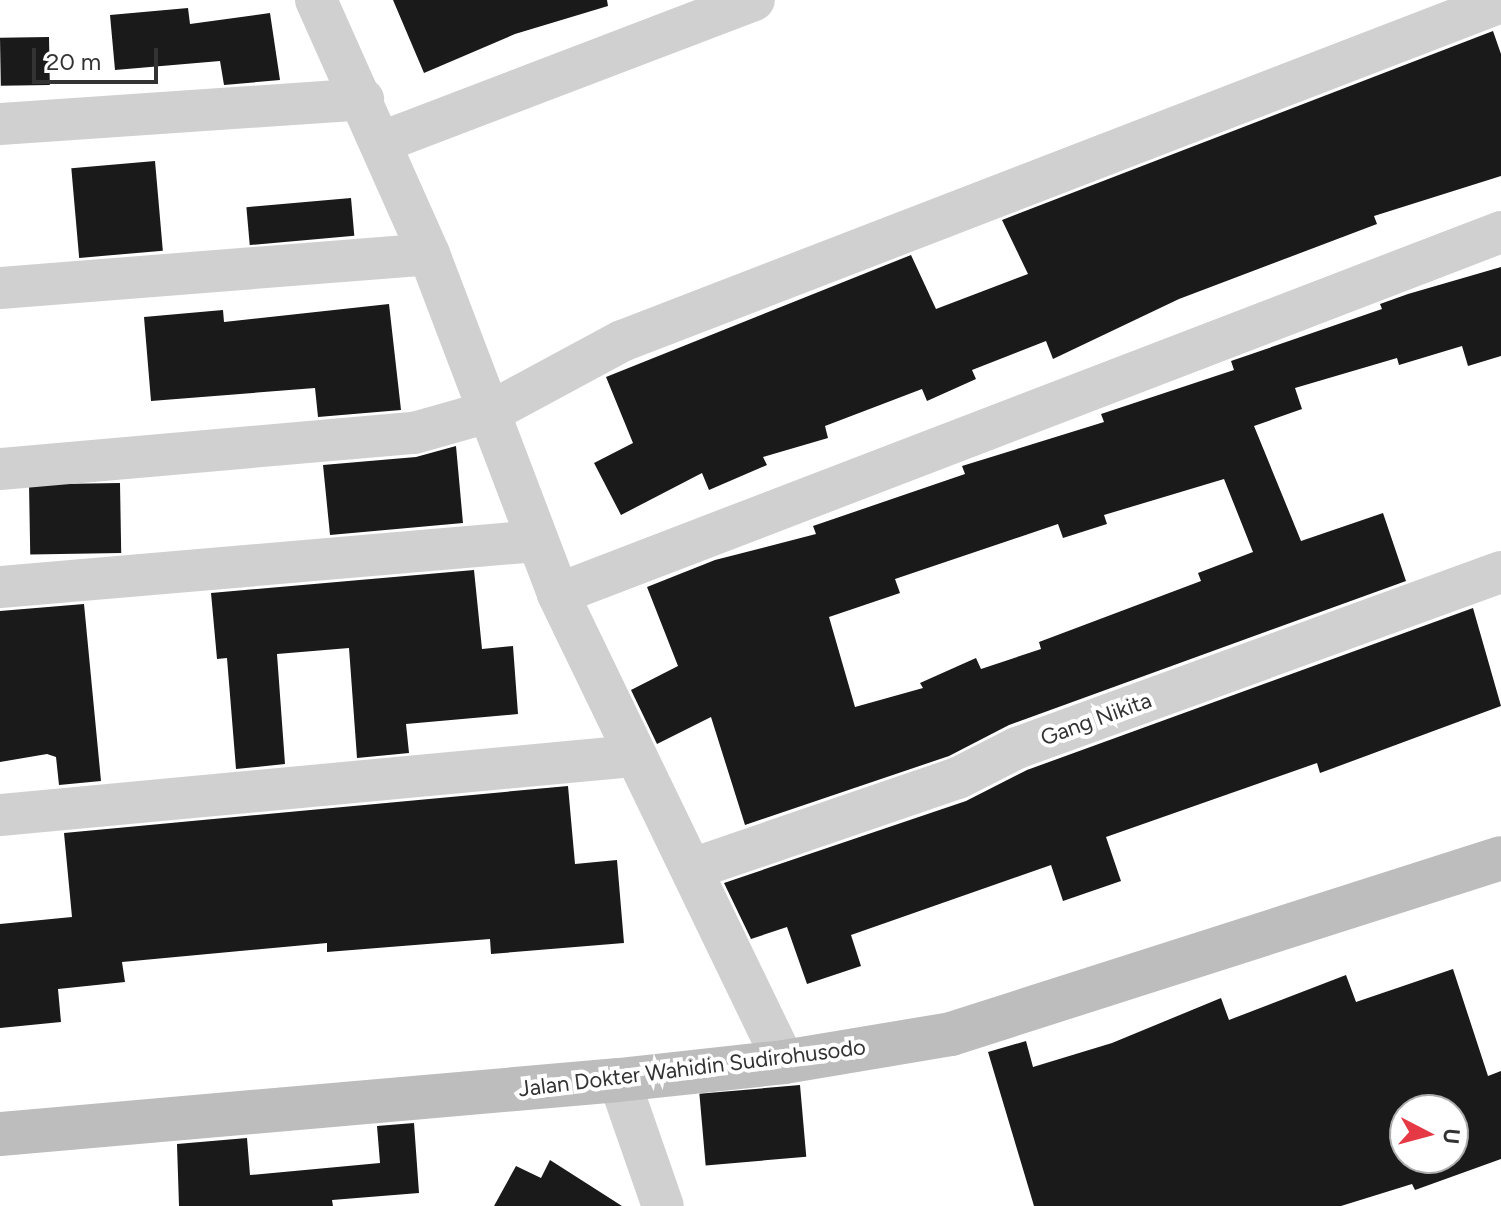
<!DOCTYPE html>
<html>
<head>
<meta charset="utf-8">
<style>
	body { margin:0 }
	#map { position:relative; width:1501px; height:1206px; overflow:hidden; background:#fff; font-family:Figtree,sans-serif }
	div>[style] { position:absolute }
	.building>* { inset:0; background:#1a1a1a; transform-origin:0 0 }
	.street>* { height:42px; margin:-21px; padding:0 21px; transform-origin:21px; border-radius:21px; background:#d0d0d0 }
	.secondary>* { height:44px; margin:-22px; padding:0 22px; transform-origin:22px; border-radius:22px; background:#bdbdbd }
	span { translate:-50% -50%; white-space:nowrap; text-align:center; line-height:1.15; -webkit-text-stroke:8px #fff; paint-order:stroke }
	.street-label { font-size:22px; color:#333 }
	.north { position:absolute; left:1389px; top:1094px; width:80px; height:80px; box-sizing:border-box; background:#fff; border:2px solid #adadad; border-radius:50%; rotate:96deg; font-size:22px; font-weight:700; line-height:32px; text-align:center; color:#333 }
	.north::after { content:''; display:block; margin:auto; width:28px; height:36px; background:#e63946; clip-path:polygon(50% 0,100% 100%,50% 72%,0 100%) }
	.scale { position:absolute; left:32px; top:48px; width:126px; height:36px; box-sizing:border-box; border:4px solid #333; border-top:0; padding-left:10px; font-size:24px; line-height:28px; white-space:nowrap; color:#333; -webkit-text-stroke:6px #fff; paint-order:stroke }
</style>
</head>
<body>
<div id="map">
	<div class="building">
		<div style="clip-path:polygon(393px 0,607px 0,608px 6px,515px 34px,424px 73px)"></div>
		<div style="clip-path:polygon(188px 8px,190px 24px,270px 13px,280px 80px,224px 85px,220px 61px,115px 70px,110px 15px)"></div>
		<div style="clip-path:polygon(1493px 31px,1501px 54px,1501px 176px,1374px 216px,1377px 224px,1179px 299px,1053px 359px,1046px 341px,972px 370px,976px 379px,927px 401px,922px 389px,825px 426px,828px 438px,763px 457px,767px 465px,709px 490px,702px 473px,621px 515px,594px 463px,633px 443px,606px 377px,911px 255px,936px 309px,1028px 274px,1002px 220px)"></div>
		<div style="left:49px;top:37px;width:48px;height:49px;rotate:89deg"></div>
		<div style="left:155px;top:161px;width:90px;height:84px;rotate:85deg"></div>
		<div style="left:351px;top:198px;width:38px;height:105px;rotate:85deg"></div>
		<div style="clip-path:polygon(evenodd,1501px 267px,1501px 356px,1468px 366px,1462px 346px,1399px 365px,1397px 358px,1295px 388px,1302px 409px,1254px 426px,1301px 541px,1383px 513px,1406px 581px,1009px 725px,949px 756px,745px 825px,711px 717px,657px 744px,631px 690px,678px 666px,647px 587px,715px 560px,816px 534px,813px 526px,965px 474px,962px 466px,1104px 422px,1101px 414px,1234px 370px,1231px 361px,1382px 309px,1380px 304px,1408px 294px,1501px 267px,1224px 479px,1253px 552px,1198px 573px,1201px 581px,1039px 642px,1041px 649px,981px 669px,976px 658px,920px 683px,923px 688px,855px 707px,829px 617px,900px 593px,895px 579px,1058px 524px,1063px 538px,1107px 524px,1104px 515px,1224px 479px)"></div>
		<div style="clip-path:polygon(389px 304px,401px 410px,318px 417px,315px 388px,151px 401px,144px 317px,223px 310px,224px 322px)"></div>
		<div style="clip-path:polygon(456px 446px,463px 523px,330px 535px,323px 465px,416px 457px)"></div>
		<div style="left:120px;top:483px;width:70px;height:91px;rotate:89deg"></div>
		<div style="clip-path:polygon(474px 570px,482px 649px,513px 646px,518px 714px,406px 724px,409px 753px,357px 758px,349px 648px,277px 654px,285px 764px,236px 769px,227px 658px,217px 659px,211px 593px)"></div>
		<div style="clip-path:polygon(84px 604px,101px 781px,59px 785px,56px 757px,47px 754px,0 762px,0 611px)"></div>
		<div style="clip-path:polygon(1473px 608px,1501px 706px,1320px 773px,1317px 763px,1106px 837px,1121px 881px,1063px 901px,1051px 865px,851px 935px,861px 966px,807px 984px,787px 927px,751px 939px,724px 883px,966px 801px,1027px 770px)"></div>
		<div style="clip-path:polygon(568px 786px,575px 864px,617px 860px,624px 943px,491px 954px,490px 939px,327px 952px,327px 943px,122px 962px,125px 982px,58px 989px,61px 1022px,0 1028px,0 924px,72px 917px,64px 833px)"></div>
		<div style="clip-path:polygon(evenodd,1453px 969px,1488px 1076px,1501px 1071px,1501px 1159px,1415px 1190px,1412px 1184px,1341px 1206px,1034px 1206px,988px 1052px,1026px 1041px,1033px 1067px,1112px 1043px,1221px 998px,1229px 1020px,1346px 975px,1356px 1002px,1453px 969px,1405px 1110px,1453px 1110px,1453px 1158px,1405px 1158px,1405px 1110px)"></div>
		<div style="left:800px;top:1085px;width:72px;height:101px;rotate:85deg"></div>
		<div style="clip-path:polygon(414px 1123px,419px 1193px,332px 1200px,333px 1206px,179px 1206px,177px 1144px,247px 1138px,250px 1175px,380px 1163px,377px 1126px)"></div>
		<div style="clip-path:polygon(550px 1160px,622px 1206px,494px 1206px,516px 1166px,541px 1178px)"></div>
	</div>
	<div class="street">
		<div style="left:316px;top:0;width:278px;rotate:66deg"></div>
		<div style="left:429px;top:254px;width:364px;rotate:69.2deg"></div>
		<div style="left:558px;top:594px;width:520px;rotate:64.22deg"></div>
		<div style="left:0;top:124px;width:364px;rotate:-3.9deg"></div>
		<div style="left:382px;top:142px;width:398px;rotate:-20.9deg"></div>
		<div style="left:0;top:288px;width:430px;rotate:-4.5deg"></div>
		<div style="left:0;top:469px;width:416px;rotate:-5deg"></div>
		<div style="left:414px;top:433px;width:81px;rotate:-15.8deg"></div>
		<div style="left:492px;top:411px;width:148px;rotate:-28.3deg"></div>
		<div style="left:622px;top:341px;width:942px;rotate:-21.09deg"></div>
		<div style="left:0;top:587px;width:539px;rotate:-4.9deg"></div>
		<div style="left:558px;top:594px;width:1010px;rotate:-21deg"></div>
		<div style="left:0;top:815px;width:635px;rotate:-5.33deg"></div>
		<div style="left:692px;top:869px;width:281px;rotate:-18.9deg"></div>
		<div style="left:958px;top:778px;width:66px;rotate:-27deg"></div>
		<div style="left:1017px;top:748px;width:515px;rotate:-19.98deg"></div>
		<div style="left:619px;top:1080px;width:133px;rotate:70.8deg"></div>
	</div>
	<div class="secondary">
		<div style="left:0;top:1134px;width:621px;rotate:-4.99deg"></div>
		<div style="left:619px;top:1080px;width:166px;rotate:-6.2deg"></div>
		<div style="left:784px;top:1062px;width:169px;rotate:-9.5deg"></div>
		<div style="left:951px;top:1034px;width:577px;rotate:-17.74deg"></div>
	</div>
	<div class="street-label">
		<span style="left:1096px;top:719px;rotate:-20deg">Gang Nikita</span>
		<span style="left:692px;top:1068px;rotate:-7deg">Jalan Dokter Wahidin Sudirohusodo</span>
	</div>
	<div class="north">U</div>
	<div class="scale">20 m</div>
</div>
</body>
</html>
